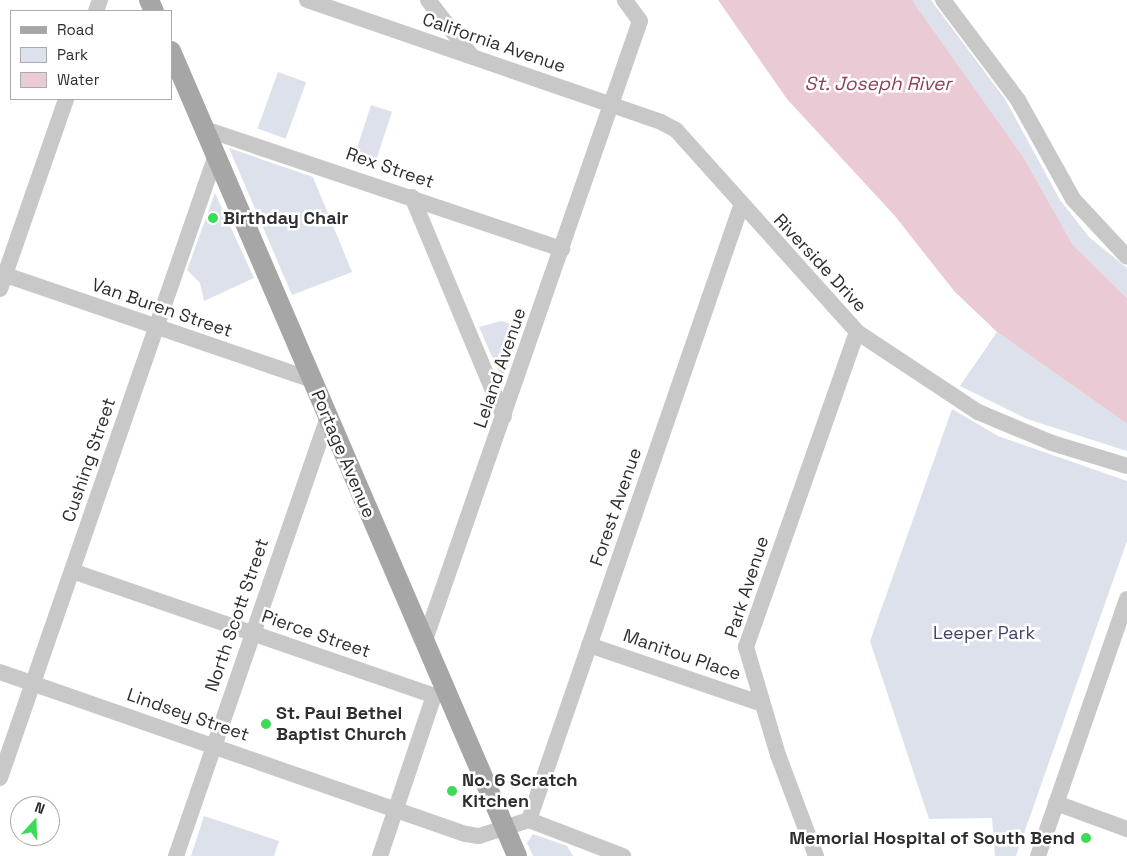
<!DOCTYPE html>
<html>
<head>
<meta charset="utf-8">
<style>
	body { margin:0 }
	#map { position:relative; width:1127px; height:856px; overflow:hidden; background:#fff; font-family:"Space Grotesk",sans-serif }
	div>[style] { position:absolute }
	.green>* { inset:0; background:#dde1eb; transform-origin:0 0 }
	.water>* { inset:0; background:#eacad5 }
	.minor>* { height:16px; margin:-8px; padding:0 8px; transform-origin:8px; border-radius:8px; background:#c8c8c8 }
	.major>* { height:20px; margin:-10px; padding:0 10px; transform-origin:10px; border-radius:10px; background:#a6a6a6 }
	.dots>* { width:14px; height:14px; translate:-50% -50%; box-sizing:border-box; border:2px solid #fff; border-radius:50% }
	span { translate:-50% -50%; white-space:nowrap; text-align:center; line-height:1.15; -webkit-text-stroke:5px #fff; paint-order:stroke }
	.street-label { font-size:18px; color:#2e2e2e }
	.poi-label { font-size:18px; color:#2e2e2e; font-weight:700 }
	.left { translate:0 -50%; text-align:left }
	.right { translate:-100% -50%; text-align:right }
	.park-label { font-size:18px; color:#3e4767 }
	.water-label { font-size:19px; color:#8c415b; font-style:italic }
	.legend { position:absolute; left:10px; top:10px; width:162px; height:90px; box-sizing:border-box; background:#fff; border:1px solid #ababab; margin:0; padding:6px 9px; list-style:none; font-size:15px; color:#2e2e2e }
	.legend li { display:flex; align-items:center; gap:10px; height:25px }
	.legend b { width:25px; border:1px solid #ababab }
	.north { position:absolute; left:10px; top:796px; width:50px; height:50px; box-sizing:border-box; background:#fff; border:1px solid #ababab; border-radius:50%; rotate:20deg; font-size:14px; font-weight:700; line-height:20px; text-align:center; color:#2e2e2e }
	.north::after { content:''; display:block; margin:auto; width:18px; height:22px; background:#3bdb59; clip-path:polygon(50% 0,100% 100%,50% 72%,0 100%) }
</style>
</head>
<body>
<div id="map">
	<div class="green">
		<div style="clip-path:polygon(912px 0,931px 0,1005px 99px,1060px 200px,1089px 237px,1127px 268px,1127px 298px,1073px 245px,1024px 158px)"></div>
		<div style="left:278px;top:72px;width:30px;height:60px;rotate:20deg"></div>
		<div style="left:371px;top:105px;width:22px;height:60px;rotate:18deg"></div>
		<div style="clip-path:polygon(229px 148px,313px 177px,352px 272px,292px 295px)"></div>
		<div style="clip-path:polygon(215px 193px,254px 278px,204px 301px,200px 283px,187px 270px)"></div>
		<div style="clip-path:polygon(501px 321px,520px 327px,502px 379px,479px 327px)"></div>
		<div style="clip-path:polygon(997px 332px,1127px 424px,1127px 451px,1027px 419px,960px 386px)"></div>
		<div style="clip-path:polygon(952px 409px,998px 436px,1127px 481px,1127px 541px,1016px 856px,995px 856px,992px 818px,929px 819px,870px 641px)"></div>
		<div style="clip-path:polygon(204px 816px,279px 841px,274px 856px,191px 856px)"></div>
		<div style="clip-path:polygon(533px 834px,567px 846px,573px 856px,533px 856px,527px 843px)"></div>
	</div>
	<div class="water">
		<div style="clip-path:polygon(718px 0,912px 0,1024px 158px,1073px 245px,1127px 298px,1127px 424px,997px 332px,954px 291px,895px 216px,787px 99px)"></div>
	</div>
	<div class="minor">
		<div style="left:307px;top:0;width:374px;rotate:19deg"></div>
		<div style="left:661px;top:122px;width:17px;rotate:28deg"></div>
		<div style="left:676px;top:130px;width:271px;rotate:48.1deg"></div>
		<div style="left:857px;top:332px;width:145px;rotate:33.5deg"></div>
		<div style="left:978px;top:412px;width:80px;rotate:22.7deg"></div>
		<div style="left:1052px;top:443px;width:78px;rotate:17deg"></div>
		<div style="left:428px;top:0;width:70px;rotate:52deg"></div>
		<div style="left:943px;top:0;width:125px;rotate:53.1deg"></div>
		<div style="left:1018px;top:100px;width:113px;rotate:60.9deg"></div>
		<div style="left:1073px;top:199px;width:79px;rotate:47deg"></div>
		<div style="left:96px;top:11px;width:12px;rotate:-70deg"></div>
		<div style="left:205px;top:129px;width:377px;rotate:18.6deg"></div>
		<div style="left:412px;top:197px;width:238px;rotate:67.3deg"></div>
		<div style="left:0;top:273px;width:330px;rotate:18.9deg"></div>
		<div style="left:0;top:289px;width:201px;rotate:-70.8deg"></div>
		<div style="left:72px;top:571px;width:383px;rotate:19deg"></div>
		<div style="left:424px;top:643px;width:658px;rotate:-70.85deg"></div>
		<div style="left:640px;top:21px;width:26px;rotate:-126deg"></div>
		<div style="left:589px;top:645px;width:183px;rotate:18.8deg"></div>
		<div style="left:0;top:672px;width:493px;rotate:19.2deg"></div>
		<div style="left:466px;top:834px;width:13px;rotate:9deg"></div>
		<div style="left:479px;top:836px;width:52px;rotate:-17.7deg"></div>
		<div style="left:529px;top:820px;width:101px;rotate:21deg"></div>
		<div style="left:0;top:778px;width:659px;rotate:-70.88deg"></div>
		<div style="left:1056px;top:803px;width:76px;rotate:20.1deg"></div>
		<div style="left:529px;top:820px;width:650px;rotate:-70.95deg"></div>
		<div style="left:176px;top:856px;width:465px;rotate:-70.9deg"></div>
		<div style="left:380px;top:856px;width:169px;rotate:-71.4deg"></div>
		<div style="left:434px;top:696px;width:9px;rotate:-21deg"></div>
		<div style="left:816px;top:856px;width:108px;rotate:-110.6deg"></div>
		<div style="left:778px;top:755px;width:113px;rotate:-106.5deg"></div>
		<div style="left:746px;top:647px;width:334px;rotate:-70.6deg"></div>
		<div style="left:1038px;top:856px;width:272px;rotate:-70.9deg"></div>
	</div>
	<div class="major">
		<div style="left:149px;top:0;width:12px;rotate:66deg"></div>
		<div style="left:171px;top:51px;width:876px;rotate:66.74deg"></div>
	</div>
	<div class="dots">
		<div style="left:213px;top:218px;background:#3bdb59"></div>
		<div style="left:266px;top:724px;background:#3bdb59"></div>
		<div style="left:452px;top:791px;background:#3bdb59"></div>
		<div style="left:1086px;top:838px;background:#3bdb59"></div>
	</div>
	<div class="street-label">
		<span style="left:494px;top:43px;rotate:19deg">California Avenue</span>
		<span style="left:390px;top:168px;rotate:19deg">Rex Street</span>
		<span style="left:820px;top:263px;rotate:47deg">Riverside Drive</span>
		<span style="left:162px;top:308px;rotate:19deg">Van Buren Street</span>
		<span style="left:500px;top:368px;rotate:-71deg">Leland Avenue</span>
		<span style="left:343px;top:454px;rotate:67deg">Portage Avenue</span>
		<span style="left:89px;top:460px;rotate:-71deg">Cushing Street</span>
		<span style="left:616px;top:507px;rotate:-71deg">Forest Avenue</span>
		<span style="left:747px;top:587px;rotate:-72deg">Park Avenue</span>
		<span style="left:237px;top:615px;rotate:-71deg">North Scott Street</span>
		<span style="left:316px;top:634px;rotate:19deg">Pierce Street</span>
		<span style="left:682px;top:655px;rotate:19deg">Manitou Place</span>
		<span style="left:188px;top:715px;rotate:19deg">Lindsey Street</span>
	</div>
	<div class="poi-label">
		<span class="left" style="left:223px;top:218px">Birthday Chair</span>
		<span class="left" style="left:276px;top:724px">St. Paul Bethel<br>Baptist Church</span>
		<span class="left" style="left:462px;top:791px">No. 6 Scratch<br>Kitchen</span>
		<span class="right" style="left:1075px;top:838px">Memorial Hospital of South Bend</span>
	</div>
	<div class="park-label">
		<span style="left:984px;top:633px">Leeper Park</span>
	</div>
	<div class="water-label">
		<span style="left:878px;top:84px">St. Joseph River</span>
	</div>
	<ul class="legend">
	<li><b style="height:6px;background:#a6a6a6"></b>Road</li>
	<li><b style="height:14px;background:#dde1eb"></b>Park</li>
	<li><b style="height:14px;background:#eacad5"></b>Water</li>
	</ul>
	<div class="north">N</div>
</div>
</body>
</html>
